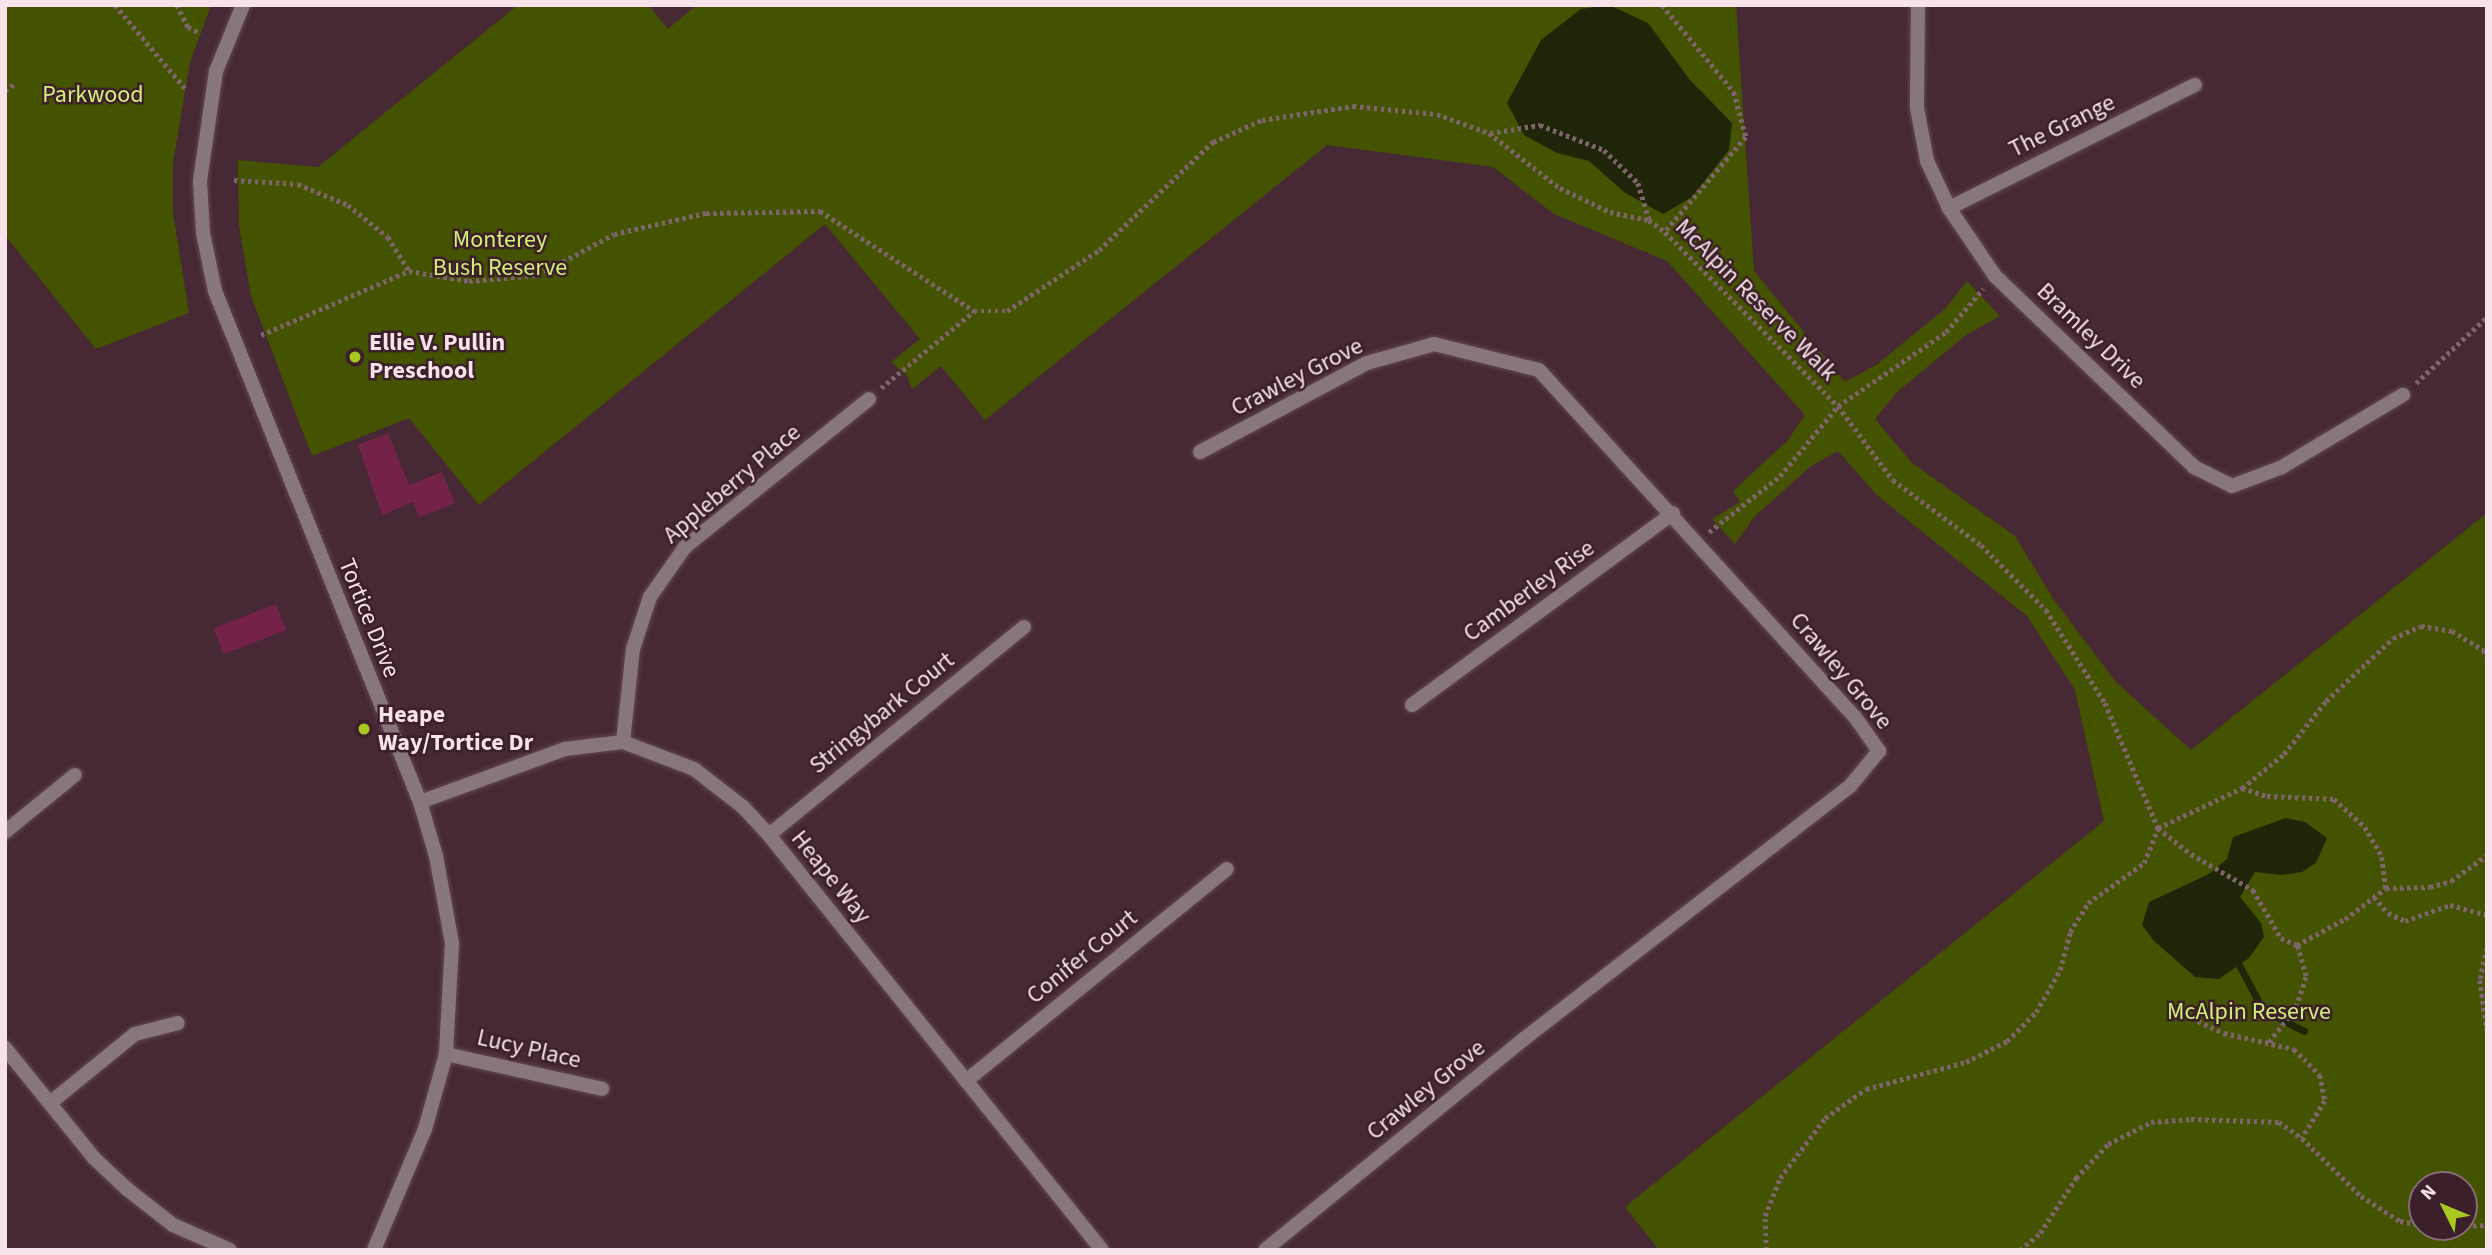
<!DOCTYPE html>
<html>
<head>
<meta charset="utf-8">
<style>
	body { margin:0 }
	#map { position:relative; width:2492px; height:1255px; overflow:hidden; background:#462934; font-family:"Source Sans 3",sans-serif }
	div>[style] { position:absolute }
	.green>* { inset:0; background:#445300 }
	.water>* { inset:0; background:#1e2508 }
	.stream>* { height:7px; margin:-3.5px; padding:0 3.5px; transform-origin:3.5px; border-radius:3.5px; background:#1e2508 }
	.building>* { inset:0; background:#742248; transform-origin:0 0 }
	.path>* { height:4.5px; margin-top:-2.25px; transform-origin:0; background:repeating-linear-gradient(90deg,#7e646d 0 3.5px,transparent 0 7px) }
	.roads { filter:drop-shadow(0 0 2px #624751) drop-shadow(0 0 2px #624751) }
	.minor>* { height:14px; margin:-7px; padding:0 7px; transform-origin:7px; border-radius:7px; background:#87777d }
	.dots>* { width:19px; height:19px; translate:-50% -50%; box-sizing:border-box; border:4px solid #3b1f2a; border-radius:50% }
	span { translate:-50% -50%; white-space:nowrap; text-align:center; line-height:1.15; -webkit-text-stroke:5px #3b1f2a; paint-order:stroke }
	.park-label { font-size:24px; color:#d2f178 }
	.street-label { font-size:24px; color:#f7e3e9 }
	.poi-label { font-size:24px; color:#f7e3e9; font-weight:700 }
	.left { translate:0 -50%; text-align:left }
	.frame { position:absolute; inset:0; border:7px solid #f7e3e9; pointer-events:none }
	.north { position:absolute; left:2408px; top:1171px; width:70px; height:70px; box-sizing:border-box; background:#3b1f2a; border:2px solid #866d76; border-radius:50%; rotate:313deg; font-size:19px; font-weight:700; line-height:28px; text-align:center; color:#f7e3e9 }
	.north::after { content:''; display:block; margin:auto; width:24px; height:32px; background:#a7c81f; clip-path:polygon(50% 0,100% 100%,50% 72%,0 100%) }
</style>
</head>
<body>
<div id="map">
	<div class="green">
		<div style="clip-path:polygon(5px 5px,211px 5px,190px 62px,173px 163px,173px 213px,189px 313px,96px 349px,5px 235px)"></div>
		<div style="clip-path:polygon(evenodd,518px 5px,648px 5px,668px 29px,697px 5px,1736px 5px,1754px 271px,1845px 382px,1876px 365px,1945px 309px,1967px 281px,2000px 316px,1966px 335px,1897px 392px,1875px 419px,1912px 463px,2015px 536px,2054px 600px,2116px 682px,2191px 750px,2487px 513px,2487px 1250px,1659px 1250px,1625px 1207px,2104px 821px,2075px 690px,2027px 616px,1878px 496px,1838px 451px,1811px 466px,1755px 516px,1735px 544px,1712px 519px,1740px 502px,1733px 491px,1788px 440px,1805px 415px,1667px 261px,1554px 214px,1493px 167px,1327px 145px,985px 420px,941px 366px,912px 389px,907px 376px,891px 362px,920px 339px,825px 224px,479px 505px,409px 418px,312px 456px,251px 296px,239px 226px,238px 160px,318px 167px,518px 5px,2422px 1185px,2464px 1185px,2464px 1227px,2422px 1227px,2422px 1185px)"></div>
	</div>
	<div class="water">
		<div style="clip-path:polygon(1609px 5px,1648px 23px,1690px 80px,1732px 123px,1729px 150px,1692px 197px,1663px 214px,1624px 192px,1589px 161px,1557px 153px,1524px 135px,1507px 103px,1541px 40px,1581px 9px)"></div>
		<div style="clip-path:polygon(2286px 818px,2305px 822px,2327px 838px,2316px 863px,2302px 872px,2282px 875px,2255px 872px,2240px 897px,2261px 923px,2264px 937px,2249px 958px,2219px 979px,2195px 977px,2153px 940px,2142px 925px,2149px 902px,2209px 874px,2227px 859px,2233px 837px)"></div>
	</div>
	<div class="stream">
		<div style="left:2239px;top:965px;width:51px;rotate:61.9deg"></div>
		<div style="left:2263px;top:1010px;width:46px;rotate:27.1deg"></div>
	</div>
	<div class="building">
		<div style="clip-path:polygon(388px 433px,409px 485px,442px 472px,455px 503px,419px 518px,413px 502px,382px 515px,358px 445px)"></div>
		<div style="left:276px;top:604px;width:28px;height:67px;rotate:69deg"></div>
	</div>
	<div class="path">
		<div style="left:115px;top:5px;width:109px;rotate:49.9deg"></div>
		<div style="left:177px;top:5px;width:25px;rotate:63deg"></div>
		<div style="left:188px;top:27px;width:14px;rotate:25deg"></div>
		<div style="left:1662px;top:5px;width:113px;rotate:50.4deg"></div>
		<div style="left:1734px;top:92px;width:47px;rotate:75.1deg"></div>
		<div style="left:1746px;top:137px;width:125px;rotate:130.5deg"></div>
		<div style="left:5px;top:91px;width:11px;rotate:-38deg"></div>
		<div style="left:1490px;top:133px;width:51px;rotate:-9.1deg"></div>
		<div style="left:1540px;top:125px;width:69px;rotate:21.3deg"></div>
		<div style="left:1604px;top:150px;width:47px;rotate:44.1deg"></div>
		<div style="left:1638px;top:183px;width:39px;rotate:73deg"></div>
		<div style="left:234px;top:180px;width:64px;rotate:3.6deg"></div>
		<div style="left:298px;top:184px;width:54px;rotate:22.8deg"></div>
		<div style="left:348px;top:205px;width:51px;rotate:38.7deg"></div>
		<div style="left:388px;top:237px;width:40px;rotate:58deg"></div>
		<div style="left:409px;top:271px;width:61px;rotate:9.5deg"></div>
		<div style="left:469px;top:281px;width:69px;rotate:-5deg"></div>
		<div style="left:538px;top:275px;width:86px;rotate:-28.3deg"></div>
		<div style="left:614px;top:234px;width:94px;rotate:-12.9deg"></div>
		<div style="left:706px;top:213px;width:114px;rotate:-1deg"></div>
		<div style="left:820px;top:211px;width:184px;rotate:33deg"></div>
		<div style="left:974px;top:311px;width:33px"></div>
		<div style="left:1007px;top:311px;width:110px;rotate:-33.5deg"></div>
		<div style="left:1099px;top:250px;width:157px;rotate:-43.5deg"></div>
		<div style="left:1213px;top:142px;width:54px;rotate:-24.2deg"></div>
		<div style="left:1262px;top:120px;width:92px;rotate:-8.7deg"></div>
		<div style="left:1353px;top:106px;width:84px;rotate:5.4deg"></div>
		<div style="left:1437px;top:114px;width:55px;rotate:20.1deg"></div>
		<div style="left:1489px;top:133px;width:90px;rotate:37.8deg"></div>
		<div style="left:1560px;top:188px;width:55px;rotate:25.6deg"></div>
		<div style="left:1610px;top:212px;width:40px;rotate:12deg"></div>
		<div style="left:1649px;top:220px;width:20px;rotate:37deg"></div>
		<div style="left:1665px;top:232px;width:245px;rotate:45.2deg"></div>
		<div style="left:1838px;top:406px;width:92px;rotate:53.4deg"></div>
		<div style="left:1893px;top:480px;width:109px;rotate:36.5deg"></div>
		<div style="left:1981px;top:545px;width:92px;rotate:45deg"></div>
		<div style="left:2046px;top:610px;width:110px;rotate:57.6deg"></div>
		<div style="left:2105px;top:703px;width:136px;rotate:67deg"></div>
		<div style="left:2158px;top:828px;width:42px;rotate:38.2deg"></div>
		<div style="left:2191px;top:854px;width:72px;rotate:30.1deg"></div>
		<div style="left:2253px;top:890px;width:56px;rotate:59.7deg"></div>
		<div style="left:2281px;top:938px;width:17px;rotate:24deg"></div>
		<div style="left:2297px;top:945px;width:55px;rotate:-28.4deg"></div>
		<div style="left:2345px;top:919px;width:51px;rotate:-37.1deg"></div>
		<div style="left:2386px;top:888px;width:44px;rotate:-1.3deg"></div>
		<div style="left:2430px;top:887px;width:22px;rotate:-16deg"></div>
		<div style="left:2451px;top:881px;width:44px;rotate:-35.8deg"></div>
		<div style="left:261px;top:335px;width:161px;rotate:-23.4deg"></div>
		<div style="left:2416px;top:383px;width:97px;rotate:-42.9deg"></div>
		<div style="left:881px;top:388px;width:121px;rotate:-39.6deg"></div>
		<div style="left:1709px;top:532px;width:90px;rotate:-38.3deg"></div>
		<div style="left:1780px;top:476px;width:91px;rotate:-50.4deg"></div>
		<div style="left:1838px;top:406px;width:131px;rotate:-34.4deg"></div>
		<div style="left:1946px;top:332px;width:57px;rotate:-49.3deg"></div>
		<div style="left:2242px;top:788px;width:26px;rotate:18deg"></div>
		<div style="left:2267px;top:796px;width:67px;rotate:2.6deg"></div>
		<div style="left:2334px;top:799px;width:42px;rotate:42.1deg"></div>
		<div style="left:2365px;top:827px;width:34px;rotate:60deg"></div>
		<div style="left:2382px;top:857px;width:31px;rotate:83deg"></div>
		<div style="left:2374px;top:897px;width:21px;rotate:49deg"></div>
		<div style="left:2388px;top:913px;width:19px;rotate:25deg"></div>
		<div style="left:2405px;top:921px;width:48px;rotate:-19.6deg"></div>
		<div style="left:2450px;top:905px;width:38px;rotate:15deg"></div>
		<div style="left:2487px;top:948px;width:33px;rotate:102deg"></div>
		<div style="left:2480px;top:980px;width:50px;rotate:82deg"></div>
		<div style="left:2198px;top:1021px;width:29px;rotate:25deg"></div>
		<div style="left:2224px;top:1033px;width:72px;rotate:12.9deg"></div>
		<div style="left:2294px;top:1049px;width:37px;rotate:45deg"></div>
		<div style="left:2320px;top:1075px;width:26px;rotate:79deg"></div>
		<div style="left:2325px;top:1101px;width:44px;rotate:121.9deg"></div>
		<div style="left:2269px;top:1042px;width:44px;rotate:-52.4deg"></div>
		<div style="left:2296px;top:1007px;width:33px;rotate:-72deg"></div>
		<div style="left:2306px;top:976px;width:32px;rotate:-106deg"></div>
		<div style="left:2431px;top:1227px;width:56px;rotate:-2deg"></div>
		<div style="left:1766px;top:1250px;width:34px;rotate:-92deg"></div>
		<div style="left:1765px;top:1216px;width:41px;rotate:-68.5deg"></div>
		<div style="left:1780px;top:1178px;width:75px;rotate:-53.1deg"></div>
		<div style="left:1825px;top:1118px;width:50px;rotate:-35.3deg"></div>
		<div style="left:1866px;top:1089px;width:104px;rotate:-15.1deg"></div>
		<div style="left:1966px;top:1062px;width:46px;rotate:-27.1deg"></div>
		<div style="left:2007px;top:1041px;width:41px;rotate:-45deg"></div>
		<div style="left:2036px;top:1012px;width:48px;rotate:-60.3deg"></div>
		<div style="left:2060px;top:970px;width:39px;rotate:-75deg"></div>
		<div style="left:2070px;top:932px;width:34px;rotate:-58deg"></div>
		<div style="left:2088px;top:903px;width:69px;rotate:-35.5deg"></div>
		<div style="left:2144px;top:863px;width:38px;rotate:-68deg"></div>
		<div style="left:2158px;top:828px;width:93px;rotate:-25.5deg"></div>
		<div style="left:2242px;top:788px;width:54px;rotate:-39deg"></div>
		<div style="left:2284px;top:754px;width:68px;rotate:-51.6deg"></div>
		<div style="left:2326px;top:701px;width:92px;rotate:-43.2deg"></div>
		<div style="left:2393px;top:638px;width:30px;rotate:-23deg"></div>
		<div style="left:2421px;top:626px;width:31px;rotate:9deg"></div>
		<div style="left:2452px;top:631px;width:37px;rotate:31deg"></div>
		<div style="left:2484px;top:650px;width:9px;rotate:69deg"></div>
		<div style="left:1901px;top:1250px;width:34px"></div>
		<div style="left:2020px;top:1250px;width:26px;rotate:-40deg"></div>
		<div style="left:2040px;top:1233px;width:66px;rotate:-56.8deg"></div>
		<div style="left:2076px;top:1178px;width:47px;rotate:-46.7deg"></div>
		<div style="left:2108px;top:1144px;width:48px;rotate:-27.1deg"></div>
		<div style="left:2151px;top:1122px;width:40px;rotate:-4.3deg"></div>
		<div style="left:2191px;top:1119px;width:88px;rotate:2deg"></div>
		<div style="left:2279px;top:1122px;width:28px;rotate:35deg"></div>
		<div style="left:2302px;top:1138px;width:83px;rotate:44.5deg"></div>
		<div style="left:2361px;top:1196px;width:46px;rotate:32.7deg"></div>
		<div style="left:2400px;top:1221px;width:22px;rotate:10deg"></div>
	</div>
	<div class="roads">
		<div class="minor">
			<div style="left:243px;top:5px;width:71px;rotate:112.2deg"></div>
			<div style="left:216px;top:71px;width:111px;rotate:98.3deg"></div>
			<div style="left:200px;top:181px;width:52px;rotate:86.7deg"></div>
			<div style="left:203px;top:233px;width:59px;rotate:78.3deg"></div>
			<div style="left:215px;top:291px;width:551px;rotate:68.14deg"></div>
			<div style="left:420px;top:802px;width:56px;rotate:73.5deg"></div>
			<div style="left:436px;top:856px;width:88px;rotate:79.6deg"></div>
			<div style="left:452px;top:943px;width:111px;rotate:93.1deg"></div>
			<div style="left:446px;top:1054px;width:78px;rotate:105.6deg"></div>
			<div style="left:425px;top:1129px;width:131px;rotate:112.9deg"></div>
			<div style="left:1918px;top:5px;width:103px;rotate:90.6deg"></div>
			<div style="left:1917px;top:108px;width:54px;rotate:79.3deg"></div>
			<div style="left:1927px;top:161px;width:52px;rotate:64.9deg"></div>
			<div style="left:1949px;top:208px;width:82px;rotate:55.9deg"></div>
			<div style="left:1995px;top:276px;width:276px;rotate:43.8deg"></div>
			<div style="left:2194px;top:467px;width:42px;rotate:26.6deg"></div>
			<div style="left:2232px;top:486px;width:53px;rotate:-20.8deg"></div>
			<div style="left:2282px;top:467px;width:141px;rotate:-30.8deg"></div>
			<div style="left:1949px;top:208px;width:275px;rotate:-26.6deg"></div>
			<div style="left:1200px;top:452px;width:189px;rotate:-28.1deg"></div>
			<div style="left:1367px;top:363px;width:70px;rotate:-15.8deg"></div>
			<div style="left:1434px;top:344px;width:108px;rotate:13.9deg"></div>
			<div style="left:1539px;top:370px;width:469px;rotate:47.7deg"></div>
			<div style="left:1855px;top:717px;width:42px;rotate:54.8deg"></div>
			<div style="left:1879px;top:751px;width:45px;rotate:129.6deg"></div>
			<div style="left:1850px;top:786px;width:411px;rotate:142.2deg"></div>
			<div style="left:1525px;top:1038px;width:335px;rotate:140.8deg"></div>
			<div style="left:1412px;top:705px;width:324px;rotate:-36.3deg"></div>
			<div style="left:623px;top:742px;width:94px;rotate:-83.9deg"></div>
			<div style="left:633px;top:649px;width:55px;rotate:-71.9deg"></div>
			<div style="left:650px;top:597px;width:61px;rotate:-55deg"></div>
			<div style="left:685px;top:547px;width:236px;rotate:-38.8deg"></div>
			<div style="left:420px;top:802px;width:154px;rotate:-20.1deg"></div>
			<div style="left:565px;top:749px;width:58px;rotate:-6.9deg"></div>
			<div style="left:623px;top:742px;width:76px;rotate:20.8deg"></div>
			<div style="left:694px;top:769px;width:62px;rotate:37.8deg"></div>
			<div style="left:743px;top:807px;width:38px;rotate:47deg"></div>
			<div style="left:769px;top:835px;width:532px;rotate:51.26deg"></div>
			<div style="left:5px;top:832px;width:90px;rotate:-39.2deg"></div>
			<div style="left:769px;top:835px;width:329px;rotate:-39.2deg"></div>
			<div style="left:5px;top:1048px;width:141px;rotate:51deg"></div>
			<div style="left:94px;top:1158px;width:45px;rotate:43.2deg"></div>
			<div style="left:127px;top:1189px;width:58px;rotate:38deg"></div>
			<div style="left:173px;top:1225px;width:62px;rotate:23.7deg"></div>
			<div style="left:446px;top:1054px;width:160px;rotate:12.6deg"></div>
			<div style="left:966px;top:1081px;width:336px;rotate:-39.1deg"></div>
			<div style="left:50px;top:1103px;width:109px;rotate:-39.1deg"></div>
			<div style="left:135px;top:1034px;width:44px;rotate:-14.3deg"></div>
		</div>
	</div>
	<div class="dots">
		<div style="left:355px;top:357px;background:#a7c81f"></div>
		<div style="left:364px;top:729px;background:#a7c81f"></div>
	</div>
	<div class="park-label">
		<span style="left:93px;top:95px">Parkwood</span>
		<span style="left:500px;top:254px">Monterey<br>Bush Reserve</span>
		<span style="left:2249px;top:1012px">McAlpin Reserve</span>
	</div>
	<div class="street-label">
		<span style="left:2062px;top:126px;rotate:-26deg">The Grange</span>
		<span style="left:1756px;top:300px;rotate:45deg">McAlpin Reserve Walk</span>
		<span style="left:2091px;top:336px;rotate:44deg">Bramley Drive</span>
		<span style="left:1297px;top:377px;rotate:-27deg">Crawley Grove</span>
		<span style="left:732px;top:484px;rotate:-40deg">Appleberry Place</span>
		<span style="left:1529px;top:591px;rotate:-36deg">Camberley Rise</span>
		<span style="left:369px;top:618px;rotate:68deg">Tortice Drive</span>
		<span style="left:1841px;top:671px;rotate:50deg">Crawley Grove</span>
		<span style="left:882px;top:713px;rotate:-39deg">Stringybark Court</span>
		<span style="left:831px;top:877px;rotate:51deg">Heape Way</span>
		<span style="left:1082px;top:957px;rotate:-39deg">Conifer Court</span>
		<span style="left:529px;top:1049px;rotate:13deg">Lucy Place</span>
		<span style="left:1426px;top:1090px;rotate:-39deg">Crawley Grove</span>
	</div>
	<div class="poi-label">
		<span class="left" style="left:369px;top:357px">Ellie V. Pullin<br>Preschool</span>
		<span class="left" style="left:378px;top:729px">Heape<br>Way/Tortice Dr</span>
	</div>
	<div class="frame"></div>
	<div class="north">N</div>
</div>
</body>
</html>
